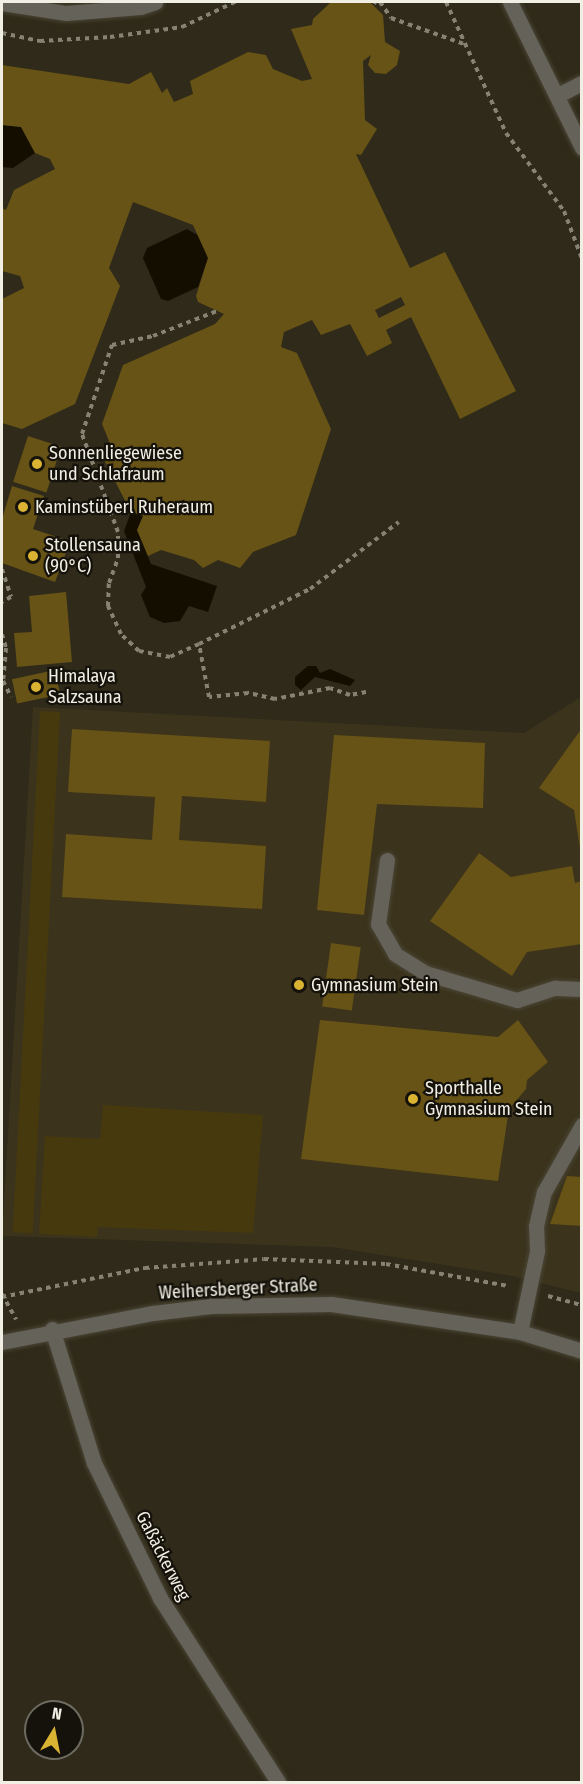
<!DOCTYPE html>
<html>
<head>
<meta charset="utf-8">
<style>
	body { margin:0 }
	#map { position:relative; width:583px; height:1784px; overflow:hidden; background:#2f2a19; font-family:"Fira Sans Condensed",sans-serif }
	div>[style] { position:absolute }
	.built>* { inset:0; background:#3b331c }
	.green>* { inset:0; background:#47390e; transform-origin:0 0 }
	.water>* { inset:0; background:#140e00 }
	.building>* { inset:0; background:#675315; transform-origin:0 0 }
	.path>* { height:4px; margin-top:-2px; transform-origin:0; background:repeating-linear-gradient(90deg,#868274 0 4.5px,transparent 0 9px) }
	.roads { filter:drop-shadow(0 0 2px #4a4535) drop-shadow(0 0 2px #4a4535) }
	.service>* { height:15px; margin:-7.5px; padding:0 7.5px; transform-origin:7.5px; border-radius:7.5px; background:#65625a }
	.minor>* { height:15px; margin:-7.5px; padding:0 7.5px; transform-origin:7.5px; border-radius:7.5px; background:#65625a }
	.dots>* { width:16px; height:16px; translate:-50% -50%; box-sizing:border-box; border:3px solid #15120b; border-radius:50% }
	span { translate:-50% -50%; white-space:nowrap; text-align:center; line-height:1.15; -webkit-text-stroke:4.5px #15120b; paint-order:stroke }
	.poi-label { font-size:18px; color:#f1eee3 }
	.left { translate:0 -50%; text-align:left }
	.street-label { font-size:18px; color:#f1eee3 }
	.frame { position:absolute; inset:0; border:3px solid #f1eee3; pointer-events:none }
	.north { position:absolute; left:24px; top:1700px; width:60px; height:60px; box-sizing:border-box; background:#15120b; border:2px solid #6d6a61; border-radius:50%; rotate:10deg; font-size:16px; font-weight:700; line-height:24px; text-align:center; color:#f1eee3 }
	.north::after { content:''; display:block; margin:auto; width:21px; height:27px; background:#dab333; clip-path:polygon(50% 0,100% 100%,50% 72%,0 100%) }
</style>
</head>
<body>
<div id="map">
	<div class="built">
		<div style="clip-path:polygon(581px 697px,581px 1293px,513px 1276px,332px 1247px,2px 1236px,33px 707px,524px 733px)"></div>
	</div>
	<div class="green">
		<div style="left:40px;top:711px;width:20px;height:522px;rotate:3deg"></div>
		<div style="clip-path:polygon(103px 1105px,263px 1115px,253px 1233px,98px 1227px,97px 1237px,39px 1234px,45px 1136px,100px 1139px)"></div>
	</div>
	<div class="water">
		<div style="clip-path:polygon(2px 125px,21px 127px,35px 153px,13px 168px,2px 167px)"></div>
		<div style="clip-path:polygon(187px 229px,199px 236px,208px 258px,198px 287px,168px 301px,161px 299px,143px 258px,147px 248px)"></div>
		<div style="clip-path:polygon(131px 512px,143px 516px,137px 530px,151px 564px,217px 586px,208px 612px,189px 606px,180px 621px,164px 623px,150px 617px,141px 595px,146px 587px,124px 531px)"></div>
		<div style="clip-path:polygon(308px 666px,316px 666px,320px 673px,330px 669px,355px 680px,350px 686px,315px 677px,301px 690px,295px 685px,295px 677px)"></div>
	</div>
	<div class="building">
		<div style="clip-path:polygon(evenodd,331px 2px,370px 2px,383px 15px,385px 42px,400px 51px,397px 65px,386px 74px,375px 73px,368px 65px,371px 55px,363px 61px,365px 120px,377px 129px,361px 155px,356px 154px,410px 268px,445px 252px,516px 391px,460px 419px,411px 317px,386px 330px,392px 343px,367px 356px,350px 324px,321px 335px,312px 320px,284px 332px,281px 347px,297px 353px,331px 429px,296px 535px,253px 552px,240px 568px,218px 560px,203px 568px,194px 560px,161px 550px,148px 556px,137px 530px,143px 516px,131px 512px,103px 458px,109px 441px,102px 424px,123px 365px,215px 324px,224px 314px,198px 302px,196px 296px,208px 258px,193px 225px,133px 202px,109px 268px,120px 286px,75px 404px,22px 429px,2px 423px,2px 299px,24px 288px,20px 276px,2px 271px,2px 208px,6px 210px,14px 190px,55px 169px,50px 159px,35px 153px,21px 127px,2px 125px,2px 65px,129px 84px,151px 72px,162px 93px,167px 88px,174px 102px,193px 94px,190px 81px,248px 52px,266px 55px,273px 69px,302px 81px,312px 79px,291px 29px,312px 25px,313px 19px,331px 2px,401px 297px,405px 305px,379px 318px,375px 310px,401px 297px)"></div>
		<div style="left:28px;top:436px;width:35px;height:48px;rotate:18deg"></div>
		<div style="clip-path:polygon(12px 486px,44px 496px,33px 529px,63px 539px,60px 547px,67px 550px,55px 582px,2px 563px,2px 519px)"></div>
		<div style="clip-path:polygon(66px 592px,72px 662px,17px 667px,14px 633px,32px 632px,29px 596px)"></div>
		<div style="left:55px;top:670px;width:25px;height:44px;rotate:78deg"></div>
		<div style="clip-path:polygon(582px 728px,582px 848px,580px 848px,574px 810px,539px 788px)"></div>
		<div style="clip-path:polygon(72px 729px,270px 741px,266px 802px,182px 796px,179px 840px,266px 846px,262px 909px,62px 897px,66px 834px,152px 840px,155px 797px,68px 792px)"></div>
		<div style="clip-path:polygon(334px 735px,485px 743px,483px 808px,377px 804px,364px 915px,317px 910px)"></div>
		<div style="clip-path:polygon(479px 853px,511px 877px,572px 866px,575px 883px,582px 881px,582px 944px,527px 952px,512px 976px,430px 921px)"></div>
		<div style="left:331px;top:943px;width:30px;height:64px;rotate:8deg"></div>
		<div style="clip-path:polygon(320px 1020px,498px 1037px,518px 1020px,548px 1062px,527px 1080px,526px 1089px,509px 1109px,498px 1181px,301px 1159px)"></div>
		<div style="clip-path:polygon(567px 1176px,582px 1177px,582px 1226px,550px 1224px)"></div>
	</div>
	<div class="path">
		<div style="left:380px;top:2px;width:19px;rotate:55deg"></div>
		<div style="left:391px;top:18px;width:77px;rotate:19.6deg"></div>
		<div style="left:446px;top:2px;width:144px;rotate:65.4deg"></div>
		<div style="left:506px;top:133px;width:97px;rotate:53.4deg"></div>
		<div style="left:564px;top:211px;width:51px;rotate:69.4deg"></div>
		<div style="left:374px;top:4px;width:2px;rotate:-63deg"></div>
		<div style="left:2px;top:33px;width:39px;rotate:12deg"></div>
		<div style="left:40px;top:41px;width:70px;rotate:-3.3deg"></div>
		<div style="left:110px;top:37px;width:73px;rotate:-7.9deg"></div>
		<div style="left:182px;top:27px;width:59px;rotate:-25.3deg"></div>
		<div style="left:2px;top:569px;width:29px;rotate:72deg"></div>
		<div style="left:11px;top:597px;width:10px;rotate:151deg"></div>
		<div style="left:2px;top:634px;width:15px;rotate:74deg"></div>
		<div style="left:6px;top:648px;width:33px;rotate:95deg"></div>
		<div style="left:3px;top:681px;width:18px;rotate:63deg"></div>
		<div style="left:199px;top:644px;width:32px;rotate:156deg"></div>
		<div style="left:170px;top:657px;width:32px;rotate:-169deg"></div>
		<div style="left:139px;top:651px;width:25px;rotate:-137deg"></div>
		<div style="left:121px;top:634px;width:31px;rotate:-115deg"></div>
		<div style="left:108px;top:606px;width:23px;rotate:-88deg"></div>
		<div style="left:109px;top:583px;width:27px;rotate:-70deg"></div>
		<div style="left:118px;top:558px;width:26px;rotate:-90deg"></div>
		<div style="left:118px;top:532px;width:104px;rotate:-110.2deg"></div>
		<div style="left:82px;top:434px;width:94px;rotate:-71.4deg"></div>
		<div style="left:112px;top:345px;width:42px;rotate:-12.4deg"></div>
		<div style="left:153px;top:336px;width:69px;rotate:-21.3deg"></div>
		<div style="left:366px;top:692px;width:16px;rotate:169deg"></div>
		<div style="left:350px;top:695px;width:21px;rotate:-161deg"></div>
		<div style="left:330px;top:688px;width:56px;rotate:168.7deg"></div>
		<div style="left:275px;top:699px;width:28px;rotate:-167deg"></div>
		<div style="left:248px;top:693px;width:39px;rotate:174deg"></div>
		<div style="left:209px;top:697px;width:54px;rotate:-100.7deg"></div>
		<div style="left:199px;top:644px;width:124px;rotate:-26.4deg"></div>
		<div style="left:310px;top:589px;width:111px;rotate:-37deg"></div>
		<div style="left:2px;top:1294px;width:29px;rotate:61deg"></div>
		<div style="left:548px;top:1296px;width:35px;rotate:15deg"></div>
		<div style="left:2px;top:1297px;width:146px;rotate:-11.5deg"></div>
		<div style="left:145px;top:1268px;width:119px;rotate:-4.3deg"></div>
		<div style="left:264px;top:1259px;width:122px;rotate:2.3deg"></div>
		<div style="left:386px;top:1264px;width:124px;rotate:10.2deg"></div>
	</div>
	<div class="roads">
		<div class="service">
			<div style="left:558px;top:95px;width:27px;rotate:-27deg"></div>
			<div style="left:387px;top:860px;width:65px;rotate:98deg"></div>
			<div style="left:378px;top:924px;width:34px;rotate:60deg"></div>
			<div style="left:395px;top:954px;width:36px;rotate:32deg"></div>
			<div style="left:425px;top:973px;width:96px;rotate:16.4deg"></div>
			<div style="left:517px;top:1000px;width:40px;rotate:-18deg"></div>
			<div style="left:555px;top:988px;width:27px;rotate:2deg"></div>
			<div style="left:52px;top:1329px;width:140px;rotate:72.6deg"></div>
			<div style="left:94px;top:1463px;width:150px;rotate:63.9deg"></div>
			<div style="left:160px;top:1598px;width:219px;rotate:57.3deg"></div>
			<div style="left:520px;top:1332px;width:83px;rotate:-78.1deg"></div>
			<div style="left:537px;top:1251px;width:25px;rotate:-92deg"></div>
			<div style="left:536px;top:1226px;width:35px;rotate:-77deg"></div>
			<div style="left:544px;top:1192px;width:77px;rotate:-60.4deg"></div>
		</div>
		<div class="minor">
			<div style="left:510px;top:2px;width:163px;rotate:63.7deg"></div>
			<div style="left:2px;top:3px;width:65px;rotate:8.9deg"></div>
			<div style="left:66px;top:13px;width:74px;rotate:-4.6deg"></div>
			<div style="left:140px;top:7px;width:16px;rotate:-18deg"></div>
			<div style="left:2px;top:1342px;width:154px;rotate:-10.9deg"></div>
			<div style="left:153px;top:1313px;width:58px;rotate:-6.9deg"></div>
			<div style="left:211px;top:1306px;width:120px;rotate:-1deg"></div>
			<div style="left:331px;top:1304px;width:191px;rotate:8.4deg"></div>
			<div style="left:520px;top:1332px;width:65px;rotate:17deg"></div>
		</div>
	</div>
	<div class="dots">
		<div style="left:37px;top:464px;background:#dab333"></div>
		<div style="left:23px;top:507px;background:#dab333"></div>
		<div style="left:33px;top:556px;background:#dab333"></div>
		<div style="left:36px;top:687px;background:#dab333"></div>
		<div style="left:299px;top:985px;background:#dab333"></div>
		<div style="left:413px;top:1099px;background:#dab333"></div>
	</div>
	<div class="poi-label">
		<span class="left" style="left:49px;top:464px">Sonnenliegewiese<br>und Schlafraum</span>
		<span class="left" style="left:35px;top:507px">Kaminstüberl Ruheraum</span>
		<span class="left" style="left:45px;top:556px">Stollensauna<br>(90°C)</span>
		<span class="left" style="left:48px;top:687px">Himalaya<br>Salzsauna</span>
		<span class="left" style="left:311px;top:985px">Gymnasium Stein</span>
		<span class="left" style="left:425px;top:1099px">Sporthalle<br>Gymnasium Stein</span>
	</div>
	<div class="street-label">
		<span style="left:238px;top:1289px;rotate:-3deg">Weihersberger Straße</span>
		<span style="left:163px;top:1556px;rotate:63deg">Gaßäckerweg</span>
	</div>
	<div class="frame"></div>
	<div class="north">N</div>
</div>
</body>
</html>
